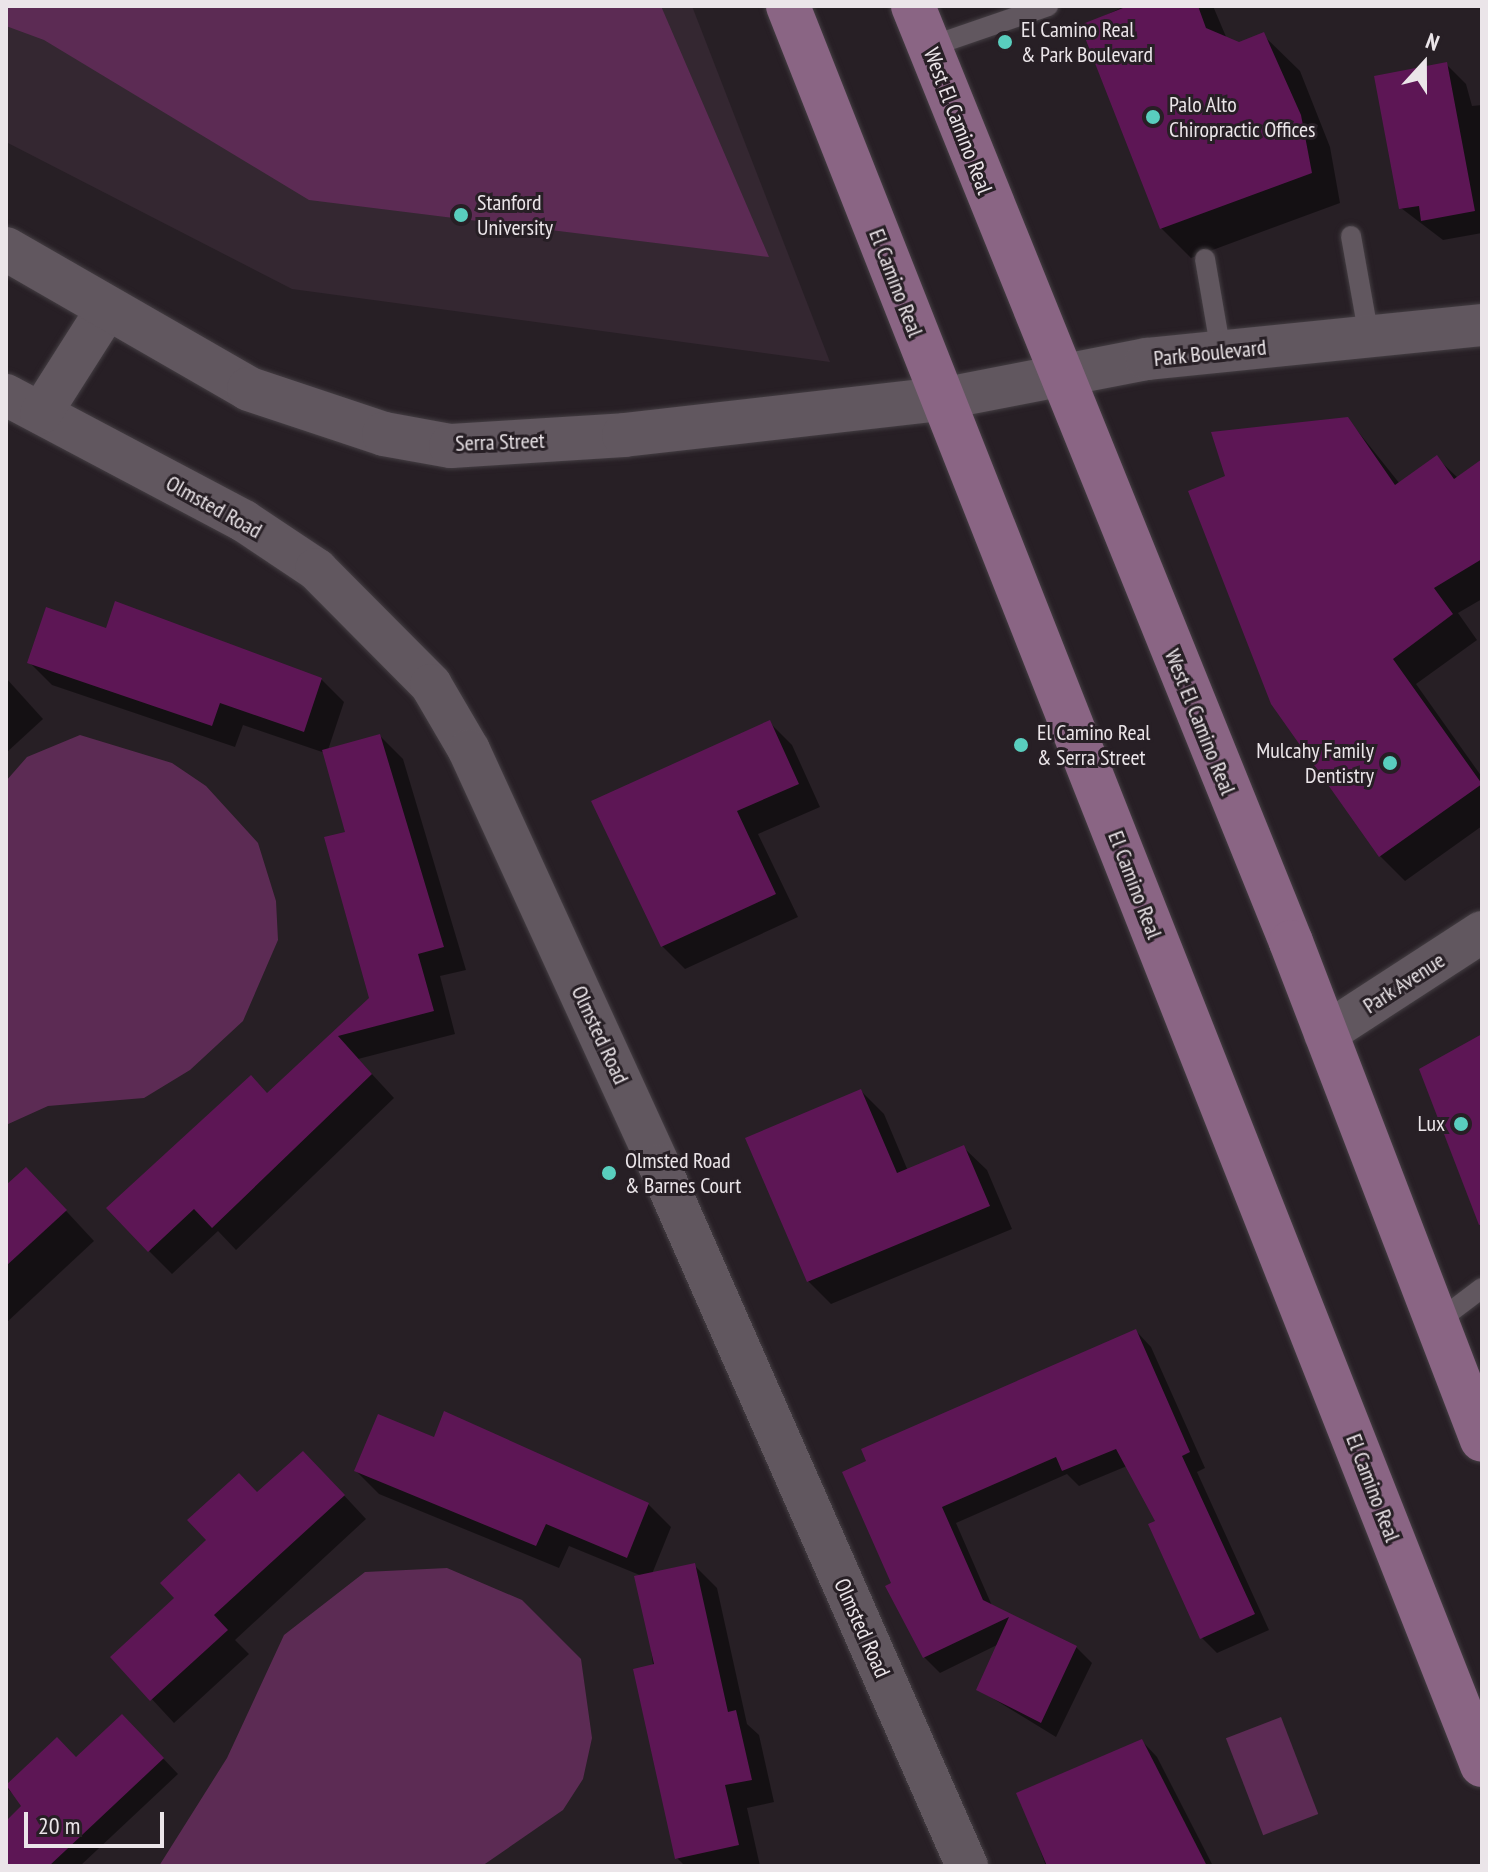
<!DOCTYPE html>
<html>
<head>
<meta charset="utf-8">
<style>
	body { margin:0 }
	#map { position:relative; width:1488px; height:1872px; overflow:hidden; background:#271f25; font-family:"PT Sans Narrow",sans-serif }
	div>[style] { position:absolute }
	.built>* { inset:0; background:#342731 }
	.green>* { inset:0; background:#5c2b54; transform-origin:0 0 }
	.shadow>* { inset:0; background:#0007 }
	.building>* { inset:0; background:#5d1655 }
	.roads { filter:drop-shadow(0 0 2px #443e43) drop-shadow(0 0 2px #443e43) }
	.lane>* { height:20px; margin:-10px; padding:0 10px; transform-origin:10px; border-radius:10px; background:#61575f }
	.street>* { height:42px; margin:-21px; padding:0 21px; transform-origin:21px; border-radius:21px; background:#61575f }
	.secondary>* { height:44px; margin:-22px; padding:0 22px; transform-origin:22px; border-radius:22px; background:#61575f }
	.primary>* { height:44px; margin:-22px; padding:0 22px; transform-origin:22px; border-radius:22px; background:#8a6584 }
	.dots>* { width:22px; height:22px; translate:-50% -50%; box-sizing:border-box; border:4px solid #271f25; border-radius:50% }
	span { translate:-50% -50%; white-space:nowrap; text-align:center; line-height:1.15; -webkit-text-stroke:6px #271f25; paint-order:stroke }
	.poi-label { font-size:22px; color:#ebe5e9 }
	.left { translate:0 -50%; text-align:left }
	.right { translate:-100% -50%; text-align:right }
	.street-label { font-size:22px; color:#ebe5e9 }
	.frame { position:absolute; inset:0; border:8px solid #ebe5e9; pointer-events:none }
	.north { position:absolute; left:1384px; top:24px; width:80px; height:80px; -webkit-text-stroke:6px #271f25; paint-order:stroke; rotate:21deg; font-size:22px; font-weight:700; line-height:32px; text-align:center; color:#ebe5e9 }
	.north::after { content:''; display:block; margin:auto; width:28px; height:36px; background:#ebe5e9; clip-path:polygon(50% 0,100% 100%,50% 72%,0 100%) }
	.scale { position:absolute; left:24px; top:1812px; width:140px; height:36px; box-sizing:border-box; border:4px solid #ebe5e9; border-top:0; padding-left:10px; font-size:24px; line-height:28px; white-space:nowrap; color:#ebe5e9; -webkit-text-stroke:6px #271f25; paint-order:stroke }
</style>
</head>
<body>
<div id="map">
	<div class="built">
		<div style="clip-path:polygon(6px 6px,692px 6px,830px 362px,292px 289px,6px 142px)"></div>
	</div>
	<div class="green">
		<div style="clip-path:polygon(6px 6px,661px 6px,769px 257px,309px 200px,44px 40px,6px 26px)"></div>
		<div style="clip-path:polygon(80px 735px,172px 763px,206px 786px,258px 843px,276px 901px,278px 940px,243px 1021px,190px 1070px,144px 1098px,48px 1106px,6px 1125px,6px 781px,27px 757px)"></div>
		<div style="clip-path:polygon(447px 1568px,522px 1600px,581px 1659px,592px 1738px,583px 1779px,563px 1810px,482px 1866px,159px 1866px,227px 1758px,284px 1635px,365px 1572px)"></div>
		<div style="left:1281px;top:1717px;width:104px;height:59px;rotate:69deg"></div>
	</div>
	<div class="shadow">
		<div style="clip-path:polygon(1125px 6px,1213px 6px,1227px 39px,1239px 44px,1263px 35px,1300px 71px,1330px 147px,1340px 203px,1191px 258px,1161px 228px,1083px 26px)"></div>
		<div style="clip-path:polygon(1446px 64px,1466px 84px,1472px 106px,1482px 105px,1482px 233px,1443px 240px,1401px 208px)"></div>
		<div style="clip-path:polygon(1348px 419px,1400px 484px,1437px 458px,1458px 478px,1482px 461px,1482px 599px,1458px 613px,1477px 640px,1416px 684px,1482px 777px,1482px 826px,1405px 881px,1380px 856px,1228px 477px)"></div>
		<div style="clip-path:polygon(107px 630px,321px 679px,344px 702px,328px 750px,380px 736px,403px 759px,466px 970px,440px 976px,455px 1034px,358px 1059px,394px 1098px,236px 1250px,218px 1231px,172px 1274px,149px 1251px,268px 1095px,371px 999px,347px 833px,325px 753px,243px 725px,235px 747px,52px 685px,29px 662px)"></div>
		<div style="clip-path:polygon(6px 678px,43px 719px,6px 753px)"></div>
		<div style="clip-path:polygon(769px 722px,792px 745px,820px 807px,758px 834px,798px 917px,685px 969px,662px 946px)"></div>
		<div style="clip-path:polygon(861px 1091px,884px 1114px,908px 1171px,964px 1148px,987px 1170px,1012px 1229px,831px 1304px,808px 1281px)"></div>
		<div style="clip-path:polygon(6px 1188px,55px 1199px,94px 1241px,6px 1323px)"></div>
		<div style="clip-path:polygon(1136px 1331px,1151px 1347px,1205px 1468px,1197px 1472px,1269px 1630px,1217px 1653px,1202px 1638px,1158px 1522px,1127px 1466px,1079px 1486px,1067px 1474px,956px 1523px,993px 1608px,1076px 1647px,1092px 1663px,1056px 1737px,979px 1690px,999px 1644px,940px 1673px,924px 1657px,845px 1473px)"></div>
		<div style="clip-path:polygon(435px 1440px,648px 1504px,671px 1527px,652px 1574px,694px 1565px,717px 1588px,747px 1724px,759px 1735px,774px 1802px,747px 1808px,760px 1866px,685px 1866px,677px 1858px,642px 1576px,569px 1546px,559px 1568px,379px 1494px,356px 1471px)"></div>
		<div style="clip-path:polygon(326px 1476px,366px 1519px,235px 1640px,249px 1654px,174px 1723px,113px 1657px,177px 1598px,209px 1540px,258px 1494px)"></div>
		<div style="clip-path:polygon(138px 1732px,178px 1774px,80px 1866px,6px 1866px,6px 1823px,24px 1806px,6px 1787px,57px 1740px,76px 1759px)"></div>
		<div style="clip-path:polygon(1142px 1741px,1157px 1757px,1213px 1866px,1046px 1866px,1019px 1794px)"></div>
	</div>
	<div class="building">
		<div style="clip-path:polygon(1128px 6px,1198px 6px,1206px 28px,1239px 42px,1264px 32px,1301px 115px,1312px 173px,1160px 229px,1080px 25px)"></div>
		<div style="clip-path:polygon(1447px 62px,1475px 211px,1421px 221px,1419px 206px,1399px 209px,1374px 76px)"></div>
		<div style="clip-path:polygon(1348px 417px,1395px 485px,1437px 455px,1454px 479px,1482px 459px,1482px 559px,1434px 588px,1453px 614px,1393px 659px,1482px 784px,1379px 857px,1271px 704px,1188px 491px,1225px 476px,1211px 432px)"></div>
		<div style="clip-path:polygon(115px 601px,322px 678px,304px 732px,220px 703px,212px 726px,27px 663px,46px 607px,106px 628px)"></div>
		<div style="clip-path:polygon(770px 720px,799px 784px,737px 811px,776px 894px,661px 947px,591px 801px)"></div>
		<div style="clip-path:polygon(380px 734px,444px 947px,418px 954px,434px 1011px,338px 1036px,372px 1074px,212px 1228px,194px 1209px,148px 1252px,106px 1208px,251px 1075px,267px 1093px,369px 998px,324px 837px,345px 832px,322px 750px)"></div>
		<div style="clip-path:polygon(1482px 1034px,1482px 1224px,1479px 1225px,1419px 1069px)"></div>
		<div style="clip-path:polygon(861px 1089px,897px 1173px,964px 1145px,990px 1206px,807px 1282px,745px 1138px)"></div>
		<div style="clip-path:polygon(26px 1167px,67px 1210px,6px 1266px,6px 1185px)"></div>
		<div style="clip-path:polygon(1136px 1329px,1190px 1452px,1182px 1456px,1255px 1614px,1200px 1639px,1148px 1524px,1155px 1521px,1116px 1449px,1062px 1471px,1056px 1457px,942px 1507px,983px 1600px,1077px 1646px,1041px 1723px,976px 1690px,1009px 1617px,923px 1658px,885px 1586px,891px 1583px,842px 1472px,866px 1461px,861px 1449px)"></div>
		<div style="clip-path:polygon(444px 1411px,649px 1503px,627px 1558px,546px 1524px,536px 1546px,354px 1471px,378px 1414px,434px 1437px)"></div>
		<div style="clip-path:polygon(303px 1451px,345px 1495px,214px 1615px,228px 1630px,150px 1701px,110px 1657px,174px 1598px,160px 1583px,206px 1540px,187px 1520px,239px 1473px,257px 1492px)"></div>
		<div style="clip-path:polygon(695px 1563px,728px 1712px,736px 1710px,752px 1780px,725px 1785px,739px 1845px,675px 1859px,633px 1669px,654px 1664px,634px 1576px)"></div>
		<div style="clip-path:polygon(122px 1714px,164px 1758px,49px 1866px,6px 1866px,6px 1821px,21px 1806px,6px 1785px,57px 1737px,76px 1757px)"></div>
		<div style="clip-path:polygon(1142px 1739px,1207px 1866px,1047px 1866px,1016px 1793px)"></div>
	</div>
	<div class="roads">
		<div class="lane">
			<div style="left:929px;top:47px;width:126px;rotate:-19deg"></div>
			<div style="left:1351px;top:236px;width:103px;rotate:79.9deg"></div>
			<div style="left:1205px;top:259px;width:94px;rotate:80.2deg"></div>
			<div style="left:1437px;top:1322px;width:56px;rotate:-37.1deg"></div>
		</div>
		<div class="street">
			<div style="left:6px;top:395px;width:269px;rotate:27.9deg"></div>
			<div style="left:244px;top:521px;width:87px;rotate:33.7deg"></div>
			<div style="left:316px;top:569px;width:163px;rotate:45.2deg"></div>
			<div style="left:431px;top:685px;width:75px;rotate:59.7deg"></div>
			<div style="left:469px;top:750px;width:456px;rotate:65.4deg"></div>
			<div style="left:659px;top:1165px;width:766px;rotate:66.28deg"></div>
			<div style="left:941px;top:399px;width:210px;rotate:-11deg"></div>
			<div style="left:1147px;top:359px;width:337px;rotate:-5.8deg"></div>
			<div style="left:41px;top:413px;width:123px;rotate:-57.6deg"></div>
			<div style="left:1325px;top:1034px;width:187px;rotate:-33deg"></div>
		</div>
		<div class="secondary">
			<div style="left:6px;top:249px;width:280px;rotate:29.9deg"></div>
			<div style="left:249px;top:389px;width:142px;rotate:18.4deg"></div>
			<div style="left:384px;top:434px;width:68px;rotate:10.2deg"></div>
			<div style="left:451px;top:446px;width:173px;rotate:-3.6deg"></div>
			<div style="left:624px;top:435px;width:319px;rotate:-6.5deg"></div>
		</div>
		<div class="primary">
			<div style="left:788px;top:6px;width:1891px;rotate:68.47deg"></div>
			<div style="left:913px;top:6px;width:1009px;rotate:68.01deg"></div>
			<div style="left:1291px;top:942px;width:533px;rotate:69.02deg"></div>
		</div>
	</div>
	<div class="dots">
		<div style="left:1005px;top:42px;background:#59cebe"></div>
		<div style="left:1153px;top:117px;background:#59cebe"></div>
		<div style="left:461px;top:215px;background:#59cebe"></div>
		<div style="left:1021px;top:745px;background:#59cebe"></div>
		<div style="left:1390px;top:763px;background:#59cebe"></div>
		<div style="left:1461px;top:1124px;background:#59cebe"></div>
		<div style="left:609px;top:1173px;background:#59cebe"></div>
	</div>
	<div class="poi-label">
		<span class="left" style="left:1021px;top:42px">El Camino Real<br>&amp; Park Boulevard</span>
		<span class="left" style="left:1169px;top:117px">Palo Alto<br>Chiropractic Offices</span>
		<span class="left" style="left:477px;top:215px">Stanford<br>University</span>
		<span class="left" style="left:1037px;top:745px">El Camino Real<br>&amp; Serra Street</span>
		<span class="right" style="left:1374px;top:763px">Mulcahy Family<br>Dentistry</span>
		<span class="right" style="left:1445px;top:1124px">Lux</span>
		<span class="left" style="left:625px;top:1173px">Olmsted Road<br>&amp; Barnes Court</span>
	</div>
	<div class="street-label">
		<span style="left:958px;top:121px;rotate:69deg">West El Camino Real</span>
		<span style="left:896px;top:283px;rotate:69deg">El Camino Real</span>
		<span style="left:1210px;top:353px;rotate:-6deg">Park Boulevard</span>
		<span style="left:500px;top:442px;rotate:-2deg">Serra Street</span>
		<span style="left:214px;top:507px;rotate:29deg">Olmsted Road</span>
		<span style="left:1200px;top:722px;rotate:68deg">West El Camino Real</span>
		<span style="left:1135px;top:885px;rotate:69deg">El Camino Real</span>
		<span style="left:1404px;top:983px;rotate:-33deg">Park Avenue</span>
		<span style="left:600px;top:1035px;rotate:65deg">Olmsted Road</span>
		<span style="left:1373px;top:1488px;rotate:69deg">El Camino Real</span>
		<span style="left:862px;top:1628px;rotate:66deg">Olmsted Road</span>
	</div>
	<div class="frame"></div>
	<div class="north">N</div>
	<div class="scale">20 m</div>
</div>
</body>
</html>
